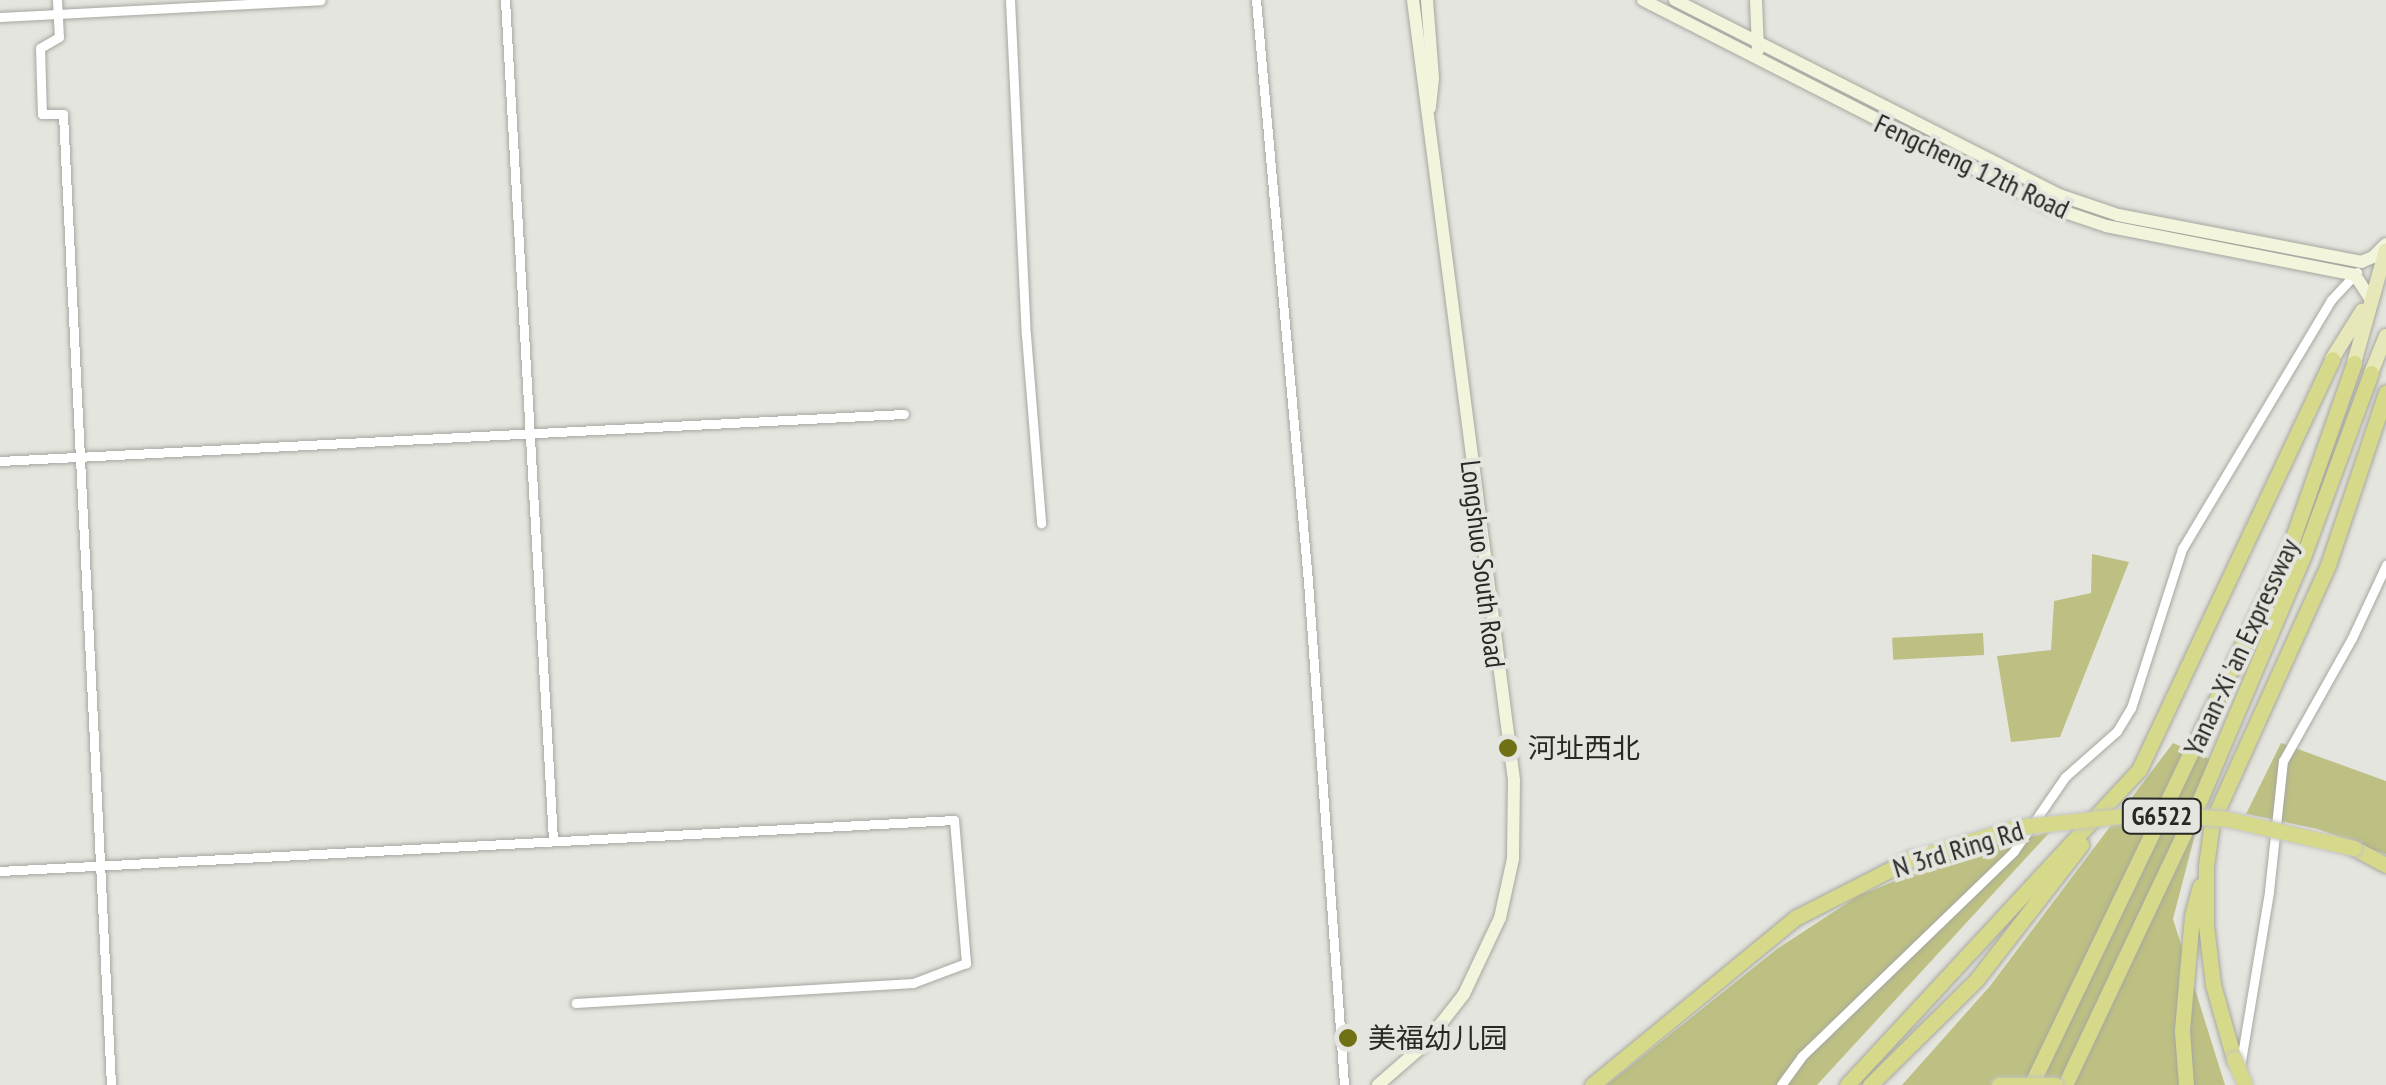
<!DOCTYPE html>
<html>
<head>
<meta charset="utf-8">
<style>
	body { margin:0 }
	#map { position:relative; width:2386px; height:1085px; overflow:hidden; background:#e5e5df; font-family:"PT Sans Narrow","Noto Sans SC",sans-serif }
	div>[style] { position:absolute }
	.green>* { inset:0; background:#bdc082; transform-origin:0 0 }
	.roads { filter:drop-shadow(0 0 2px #a7a7a1) drop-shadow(0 0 2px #a7a7a1) }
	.street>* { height:9px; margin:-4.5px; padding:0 4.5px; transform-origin:4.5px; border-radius:4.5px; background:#fff }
	.secondary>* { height:12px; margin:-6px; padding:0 6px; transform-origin:6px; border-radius:6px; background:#f3f4dc }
	.primary>* { height:14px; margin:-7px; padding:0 7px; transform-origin:7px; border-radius:7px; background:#e6e8b9 }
	.highway>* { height:15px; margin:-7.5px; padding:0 7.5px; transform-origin:7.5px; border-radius:7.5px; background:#d6d98a }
	.bridges { filter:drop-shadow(0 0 2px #c3c3c2) drop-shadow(0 0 2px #c3c3c2) }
	.highway-bridge>* { height:15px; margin:-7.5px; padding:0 7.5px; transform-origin:7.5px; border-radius:7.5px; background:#d6d98a }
	.dots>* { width:28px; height:28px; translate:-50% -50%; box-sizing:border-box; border:5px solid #e5e5df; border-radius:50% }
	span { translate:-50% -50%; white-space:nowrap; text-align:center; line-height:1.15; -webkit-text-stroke:8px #e5e5df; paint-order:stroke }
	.shield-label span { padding:2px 8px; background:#e5e5df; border:2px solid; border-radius:8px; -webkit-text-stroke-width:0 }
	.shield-label { font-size:25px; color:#282825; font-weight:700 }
	.street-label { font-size:28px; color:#282825 }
	.poi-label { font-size:28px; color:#282825 }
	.left { translate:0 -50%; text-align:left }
</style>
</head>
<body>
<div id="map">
	<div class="green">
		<div style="clip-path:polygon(2092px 554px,2129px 562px,2060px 737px,2011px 742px,1997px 656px,2051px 650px,2054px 601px,2091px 593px)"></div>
		<div style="left:1983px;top:633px;width:22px;height:91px;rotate:87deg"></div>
		<div style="clip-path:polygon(2173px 743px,2214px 761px,2173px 919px,2225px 1085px,1902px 1085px,1990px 986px)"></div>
		<div style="clip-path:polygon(2281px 743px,2386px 781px,2386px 854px,2317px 829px,2246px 814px)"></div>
		<div style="clip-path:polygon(2050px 832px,1817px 1085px,1607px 1085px,1777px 949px,1858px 896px,1969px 851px)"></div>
	</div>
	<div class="roads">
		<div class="street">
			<div style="left:57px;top:0;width:37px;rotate:87deg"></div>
			<div style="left:59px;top:37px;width:22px;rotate:150deg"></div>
			<div style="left:40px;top:48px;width:66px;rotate:88.3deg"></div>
			<div style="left:42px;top:114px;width:21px"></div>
			<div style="left:63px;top:114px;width:972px;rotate:87.17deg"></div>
			<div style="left:505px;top:0;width:840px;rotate:86.73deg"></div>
			<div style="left:1010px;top:0;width:335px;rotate:87.3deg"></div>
			<div style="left:1026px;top:335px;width:189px;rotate:85.4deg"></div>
			<div style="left:1256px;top:0;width:583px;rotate:84.89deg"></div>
			<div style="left:1308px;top:581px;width:505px;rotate:85.91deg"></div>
			<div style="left:0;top:17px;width:321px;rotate:-3deg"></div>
			<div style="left:0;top:461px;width:905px;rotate:-2.98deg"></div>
			<div style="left:0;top:871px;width:955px;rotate:-3.06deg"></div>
			<div style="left:954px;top:820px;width:144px;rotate:85.2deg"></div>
			<div style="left:966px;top:963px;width:57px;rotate:159.3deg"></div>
			<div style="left:913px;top:983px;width:338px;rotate:176.6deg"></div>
			<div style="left:2240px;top:1067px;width:178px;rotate:-80.6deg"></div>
			<div style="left:2269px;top:891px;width:131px;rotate:-83.9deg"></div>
			<div style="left:2283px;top:761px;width:141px;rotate:-60.7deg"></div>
			<div style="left:2352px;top:638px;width:81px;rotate:-65deg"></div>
			<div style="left:1781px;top:1085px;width:34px;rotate:-54deg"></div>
			<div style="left:1801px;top:1057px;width:296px;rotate:-44deg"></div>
			<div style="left:2014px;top:851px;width:90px;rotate:-55.4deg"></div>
			<div style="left:2065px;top:777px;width:69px;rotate:-41.5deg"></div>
			<div style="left:2117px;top:731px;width:27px;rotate:-59deg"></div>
			<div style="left:2131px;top:708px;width:167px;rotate:-72.2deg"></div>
			<div style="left:2182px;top:549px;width:290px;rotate:-59.1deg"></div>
			<div style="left:2331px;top:300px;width:38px;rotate:-47deg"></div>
		</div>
		<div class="secondary">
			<div style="left:1427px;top:0;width:78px;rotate:85.6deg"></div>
			<div style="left:1433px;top:78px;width:30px;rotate:96deg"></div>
			<div style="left:1643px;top:0;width:457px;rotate:27deg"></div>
			<div style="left:2050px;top:207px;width:59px;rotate:18.7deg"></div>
			<div style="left:2106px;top:226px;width:254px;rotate:11.1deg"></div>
			<div style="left:2355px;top:275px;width:27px;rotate:57deg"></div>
			<div style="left:1675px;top:0;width:431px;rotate:26.9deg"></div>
			<div style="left:2059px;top:195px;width:62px;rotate:18.7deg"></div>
			<div style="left:2118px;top:215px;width:248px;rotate:10.9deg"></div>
			<div style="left:2361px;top:262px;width:13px;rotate:-23deg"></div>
			<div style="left:2373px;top:257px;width:18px;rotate:-45deg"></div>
			<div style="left:1756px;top:0;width:50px;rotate:87.7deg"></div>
			<div style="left:1378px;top:1085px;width:62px;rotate:-41.1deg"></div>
			<div style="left:1425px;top:1044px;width:63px;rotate:-52deg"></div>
			<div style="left:1464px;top:994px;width:84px;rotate:-64.7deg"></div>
			<div style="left:1500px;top:918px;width:60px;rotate:-77.6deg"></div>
			<div style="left:1513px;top:859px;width:79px;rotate:-89.3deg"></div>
			<div style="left:1514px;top:780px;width:787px;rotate:-97.38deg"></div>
		</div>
		<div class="primary">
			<div style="left:2332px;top:359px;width:57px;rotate:-58deg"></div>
			<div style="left:2354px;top:363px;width:117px;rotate:-74.2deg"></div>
			<div style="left:2371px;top:373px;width:40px;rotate:-68deg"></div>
		</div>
		<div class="highway">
			<div style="left:2354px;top:848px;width:36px;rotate:28deg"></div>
			<div style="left:2234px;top:1059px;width:77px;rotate:-105.8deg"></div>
			<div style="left:2213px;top:985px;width:60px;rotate:-96.7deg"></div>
			<div style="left:2206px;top:925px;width:59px;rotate:-90deg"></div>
			<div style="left:2206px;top:866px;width:44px;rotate:-82.2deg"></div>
			<div style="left:2212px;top:822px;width:282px;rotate:-65.7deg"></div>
			<div style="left:2328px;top:565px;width:182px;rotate:-71.4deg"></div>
			<div style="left:1592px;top:1085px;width:263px;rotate:-39.4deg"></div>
			<div style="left:1795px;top:918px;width:130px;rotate:-27deg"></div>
			<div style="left:1847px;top:1085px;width:430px;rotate:-47.2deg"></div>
			<div style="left:2139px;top:770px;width:454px;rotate:-64.8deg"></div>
			<div style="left:1870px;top:1085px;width:151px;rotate:-44.7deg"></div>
			<div style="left:1977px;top:979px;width:170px;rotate:-52.2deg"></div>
			<div style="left:2031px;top:1085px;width:598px;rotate:-64.33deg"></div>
			<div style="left:2290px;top:546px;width:194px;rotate:-70.7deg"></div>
			<div style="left:2065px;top:1085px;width:318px;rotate:-64.7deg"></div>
			<div style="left:2201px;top:797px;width:264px;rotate:-67deg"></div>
			<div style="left:2304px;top:554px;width:193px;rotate:-69.7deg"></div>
			<div style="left:2186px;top:1085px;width:55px;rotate:-94.2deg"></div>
			<div style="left:2182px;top:1030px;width:114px;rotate:-85deg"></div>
			<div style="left:2192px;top:916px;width:31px;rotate:-75deg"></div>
		</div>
	</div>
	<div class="bridges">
		<div class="highway-bridge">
			<div style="left:1911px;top:859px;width:112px;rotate:-16.7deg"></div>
			<div style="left:2018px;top:827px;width:133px;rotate:-6.1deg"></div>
			<div style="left:2150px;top:813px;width:77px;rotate:4.5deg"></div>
			<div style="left:2227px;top:819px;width:130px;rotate:12.9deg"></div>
			<div style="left:2234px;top:1059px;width:28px;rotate:67deg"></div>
			<div style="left:1999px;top:1085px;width:56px"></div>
		</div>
	</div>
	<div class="dots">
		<div style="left:1508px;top:748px;background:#707114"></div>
		<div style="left:1348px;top:1038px;background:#707114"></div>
	</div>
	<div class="shield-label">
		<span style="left:2162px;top:816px">G6522</span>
	</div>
	<div class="street-label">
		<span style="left:1972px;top:166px;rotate:25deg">Fengcheng 12th Road</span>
		<span style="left:1483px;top:564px;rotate:83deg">Longshuo South Road</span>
		<span style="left:2241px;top:647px;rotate:-65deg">Yanan-Xi 'an Expressway</span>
		<span style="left:1958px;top:849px;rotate:-17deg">N 3rd Ring Rd</span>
	</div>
	<div class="poi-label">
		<span class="left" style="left:1528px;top:748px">河址西北</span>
		<span class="left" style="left:1368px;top:1038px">美福幼儿园</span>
	</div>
</div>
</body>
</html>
